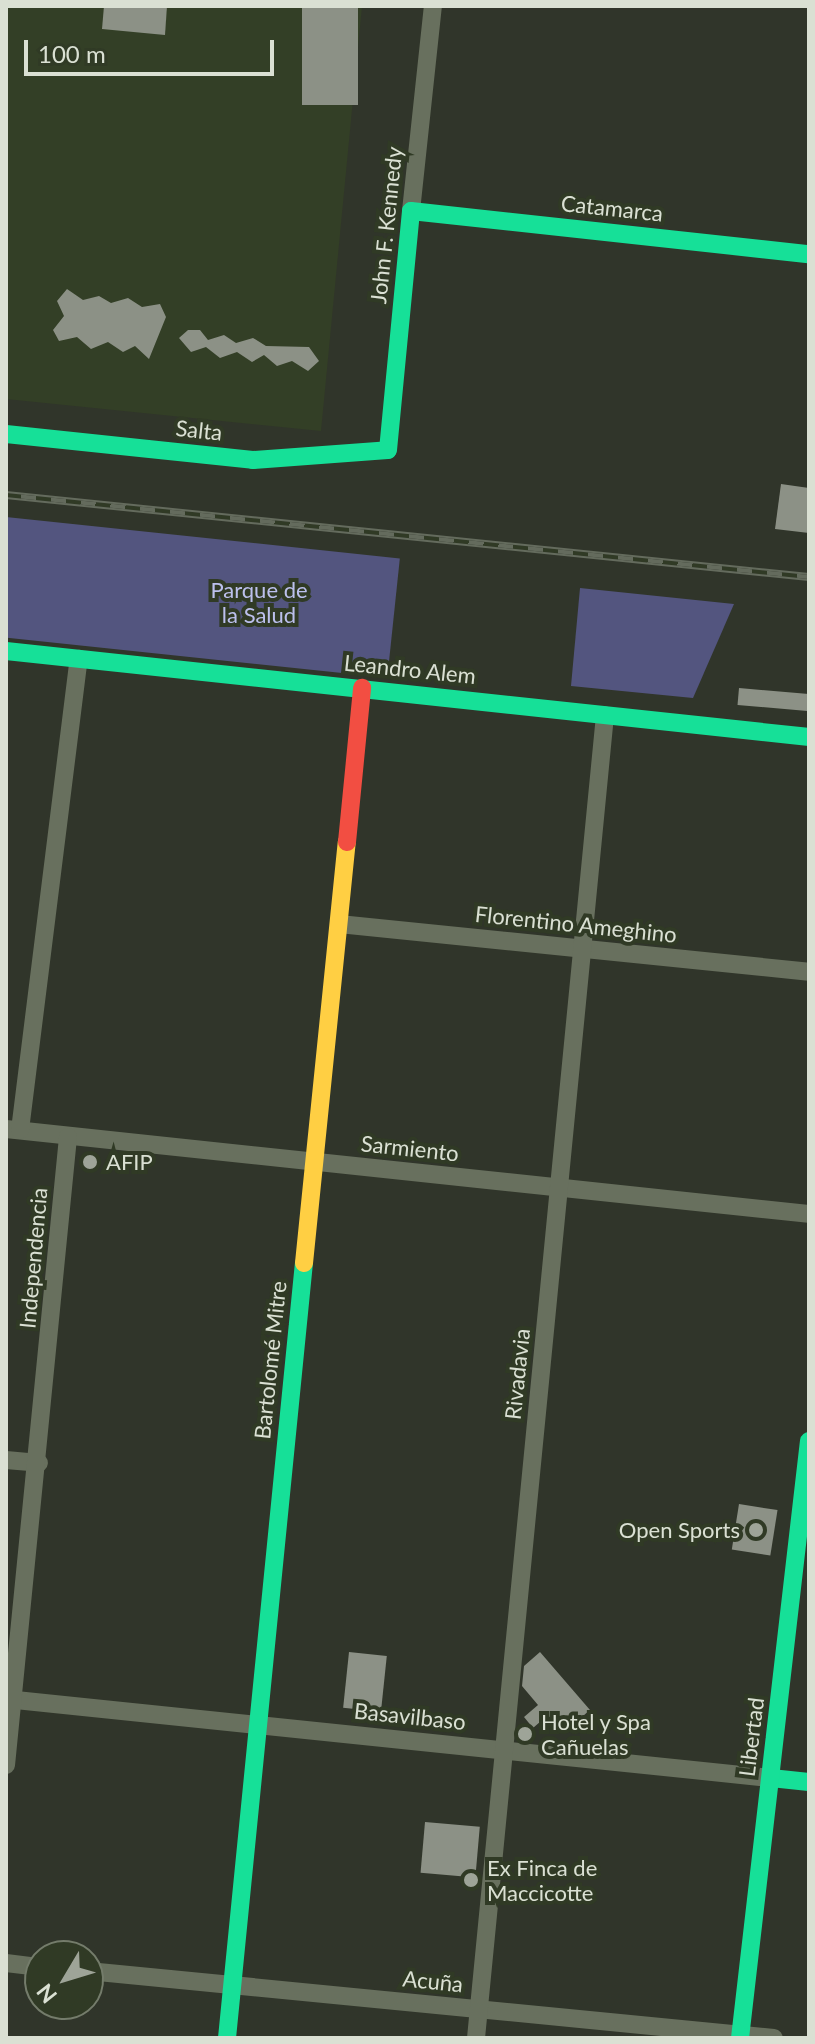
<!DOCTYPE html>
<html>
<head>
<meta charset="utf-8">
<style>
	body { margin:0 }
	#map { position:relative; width:815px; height:2044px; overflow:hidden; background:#30352a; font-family:Lato,sans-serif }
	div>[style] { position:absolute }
	.built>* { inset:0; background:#333f26 }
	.green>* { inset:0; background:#53557f; transform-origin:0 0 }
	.building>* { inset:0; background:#8c9186; transform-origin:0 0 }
	.street>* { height:18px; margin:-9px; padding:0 9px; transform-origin:9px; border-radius:9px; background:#68705e }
	.fast>* { height:18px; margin:-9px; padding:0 9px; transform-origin:9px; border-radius:9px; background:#16e098 }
	.slow>* { height:18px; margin:-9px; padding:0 9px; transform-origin:9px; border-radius:9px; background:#ffcf43 }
	.jam>* { height:18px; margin:-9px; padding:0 9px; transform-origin:9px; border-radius:9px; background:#f24e42 }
	.rail>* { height:8px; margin-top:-4px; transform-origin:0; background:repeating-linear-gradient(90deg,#303a25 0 15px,#646b5d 0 30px); box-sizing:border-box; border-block:2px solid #646b5d }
	.dots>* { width:22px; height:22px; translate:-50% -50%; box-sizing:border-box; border:4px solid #303a25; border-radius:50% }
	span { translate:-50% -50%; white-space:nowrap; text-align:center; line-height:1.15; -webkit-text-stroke:8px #303a25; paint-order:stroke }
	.street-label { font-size:22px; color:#dae0d3 }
	.park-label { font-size:22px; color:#bcc0ed }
	.poi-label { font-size:22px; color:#dae0d3 }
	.left { translate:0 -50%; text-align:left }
	.right { translate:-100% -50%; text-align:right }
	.frame { position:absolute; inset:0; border:8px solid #dae0d3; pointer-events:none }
	.north { position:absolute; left:24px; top:1940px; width:80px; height:80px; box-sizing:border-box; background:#303a25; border:2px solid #747c6b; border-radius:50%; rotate:232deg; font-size:22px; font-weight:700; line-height:32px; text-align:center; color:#dae0d3 }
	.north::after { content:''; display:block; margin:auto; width:28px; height:36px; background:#9ea498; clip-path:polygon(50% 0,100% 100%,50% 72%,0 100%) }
	.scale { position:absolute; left:24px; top:40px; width:250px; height:36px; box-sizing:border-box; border:4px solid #dae0d3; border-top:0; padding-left:10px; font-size:24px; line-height:28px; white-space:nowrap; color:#dae0d3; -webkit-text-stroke:6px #303a25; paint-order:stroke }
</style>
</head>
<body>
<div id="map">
	<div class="built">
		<div style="clip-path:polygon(6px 6px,362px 6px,321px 431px,6px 399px)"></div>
	</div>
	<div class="green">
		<div style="left:6px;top:517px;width:396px;height:120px;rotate:6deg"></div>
		<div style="clip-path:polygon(580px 588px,734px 604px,693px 698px,571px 686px)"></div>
	</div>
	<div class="building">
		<div style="clip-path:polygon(104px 6px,167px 6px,165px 35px,102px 29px)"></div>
		<div style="left:302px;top:6px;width:56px;height:99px"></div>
		<div style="clip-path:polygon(67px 289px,83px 300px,99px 296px,111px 303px,128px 298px,142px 307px,160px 304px,166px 317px,149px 359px,135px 346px,123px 352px,108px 342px,91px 349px,77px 337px,59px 341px,53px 330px,64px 316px,57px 301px)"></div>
		<div style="clip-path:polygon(188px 330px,200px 330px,208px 340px,224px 335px,236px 343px,253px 338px,266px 346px,309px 347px,319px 361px,308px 371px,292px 361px,277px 366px,264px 355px,252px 362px,237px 352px,220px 358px,206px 347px,191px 352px,179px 338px)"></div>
		<div style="clip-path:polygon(781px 484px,809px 488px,809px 533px,775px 529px)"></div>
		<div style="left:739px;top:688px;width:70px;height:17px;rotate:5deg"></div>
		<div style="left:739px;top:1504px;width:39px;height:46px;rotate:9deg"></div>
		<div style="left:349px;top:1652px;width:38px;height:56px;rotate:6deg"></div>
		<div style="clip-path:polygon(540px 1652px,590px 1710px,563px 1733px,548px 1715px,533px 1728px,524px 1717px,538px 1705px,522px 1686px,524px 1666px)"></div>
		<div style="left:425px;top:1822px;width:55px;height:51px;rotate:5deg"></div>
	</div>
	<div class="street">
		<div style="left:411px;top:211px;width:206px;rotate:-83.9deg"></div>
		<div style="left:339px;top:924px;width:472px;rotate:5.8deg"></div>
		<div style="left:6px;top:1129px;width:807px;rotate:6.04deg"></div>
		<div style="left:20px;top:1130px;width:475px;rotate:-82.9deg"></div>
		<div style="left:6px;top:1460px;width:33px;rotate:5deg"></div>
		<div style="left:6px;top:1699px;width:769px;rotate:5.9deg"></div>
		<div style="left:6px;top:1765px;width:631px;rotate:-84.36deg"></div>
		<div style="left:6px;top:1963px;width:34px;rotate:7deg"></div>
		<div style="left:88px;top:1971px;width:689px;rotate:5.58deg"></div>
		<div style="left:476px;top:2038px;width:1329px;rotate:-84.43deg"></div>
	</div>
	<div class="fast">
		<div style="left:6px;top:434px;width:248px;rotate:6deg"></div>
		<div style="left:253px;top:460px;width:135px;rotate:-4.2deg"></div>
		<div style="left:388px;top:450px;width:240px;rotate:-84.5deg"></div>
		<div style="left:411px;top:211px;width:400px;rotate:6.2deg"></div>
		<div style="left:6px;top:651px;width:808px;rotate:6.11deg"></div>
		<div style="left:771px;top:1778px;width:38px;rotate:6deg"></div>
		<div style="left:227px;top:2038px;width:779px;rotate:-84.33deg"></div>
		<div style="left:740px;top:2038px;width:601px;rotate:-83.41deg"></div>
	</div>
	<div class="slow">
		<div style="left:304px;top:1263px;width:423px;rotate:-84.2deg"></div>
	</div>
	<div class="jam">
		<div style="left:347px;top:842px;width:155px;rotate:-84.4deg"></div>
	</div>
	<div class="rail">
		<div style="left:6px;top:495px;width:807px;rotate:5.83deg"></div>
	</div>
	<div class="dots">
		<div style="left:90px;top:1162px;background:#9ea498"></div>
		<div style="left:756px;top:1530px;background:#9ea498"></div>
		<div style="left:525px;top:1734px;background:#9ea498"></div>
		<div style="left:471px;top:1880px;background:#9ea498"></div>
	</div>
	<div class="street-label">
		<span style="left:612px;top:208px;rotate:6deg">Catamarca</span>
		<span style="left:386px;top:225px;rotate:-84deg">John F. Kennedy</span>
		<span style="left:199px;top:430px;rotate:6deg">Salta</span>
		<span style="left:410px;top:669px;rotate:6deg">Leandro Alem</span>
		<span style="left:576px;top:924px;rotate:6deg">Florentino Ameghino</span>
		<span style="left:410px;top:1148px;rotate:6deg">Sarmiento</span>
		<span style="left:33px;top:1258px;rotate:-85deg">Independencia</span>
		<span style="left:270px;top:1360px;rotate:-84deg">Bartolomé Mitre</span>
		<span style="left:517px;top:1374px;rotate:-84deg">Rivadavia</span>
		<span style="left:410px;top:1716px;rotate:6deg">Basavilbaso</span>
		<span style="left:751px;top:1737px;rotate:-83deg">Libertad</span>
		<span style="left:433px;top:1981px;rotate:6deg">Acuña</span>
	</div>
	<div class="park-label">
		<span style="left:259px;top:602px">Parque de<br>la Salud</span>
	</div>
	<div class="poi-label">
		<span class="left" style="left:106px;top:1162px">AFIP</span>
		<span class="right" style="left:740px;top:1530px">Open Sports</span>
		<span class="left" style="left:541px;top:1734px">Hotel y Spa<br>Cañuelas</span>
		<span class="left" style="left:487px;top:1880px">Ex Finca de<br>Maccicotte</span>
	</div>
	<div class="frame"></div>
	<div class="north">N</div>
	<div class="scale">100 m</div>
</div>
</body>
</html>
